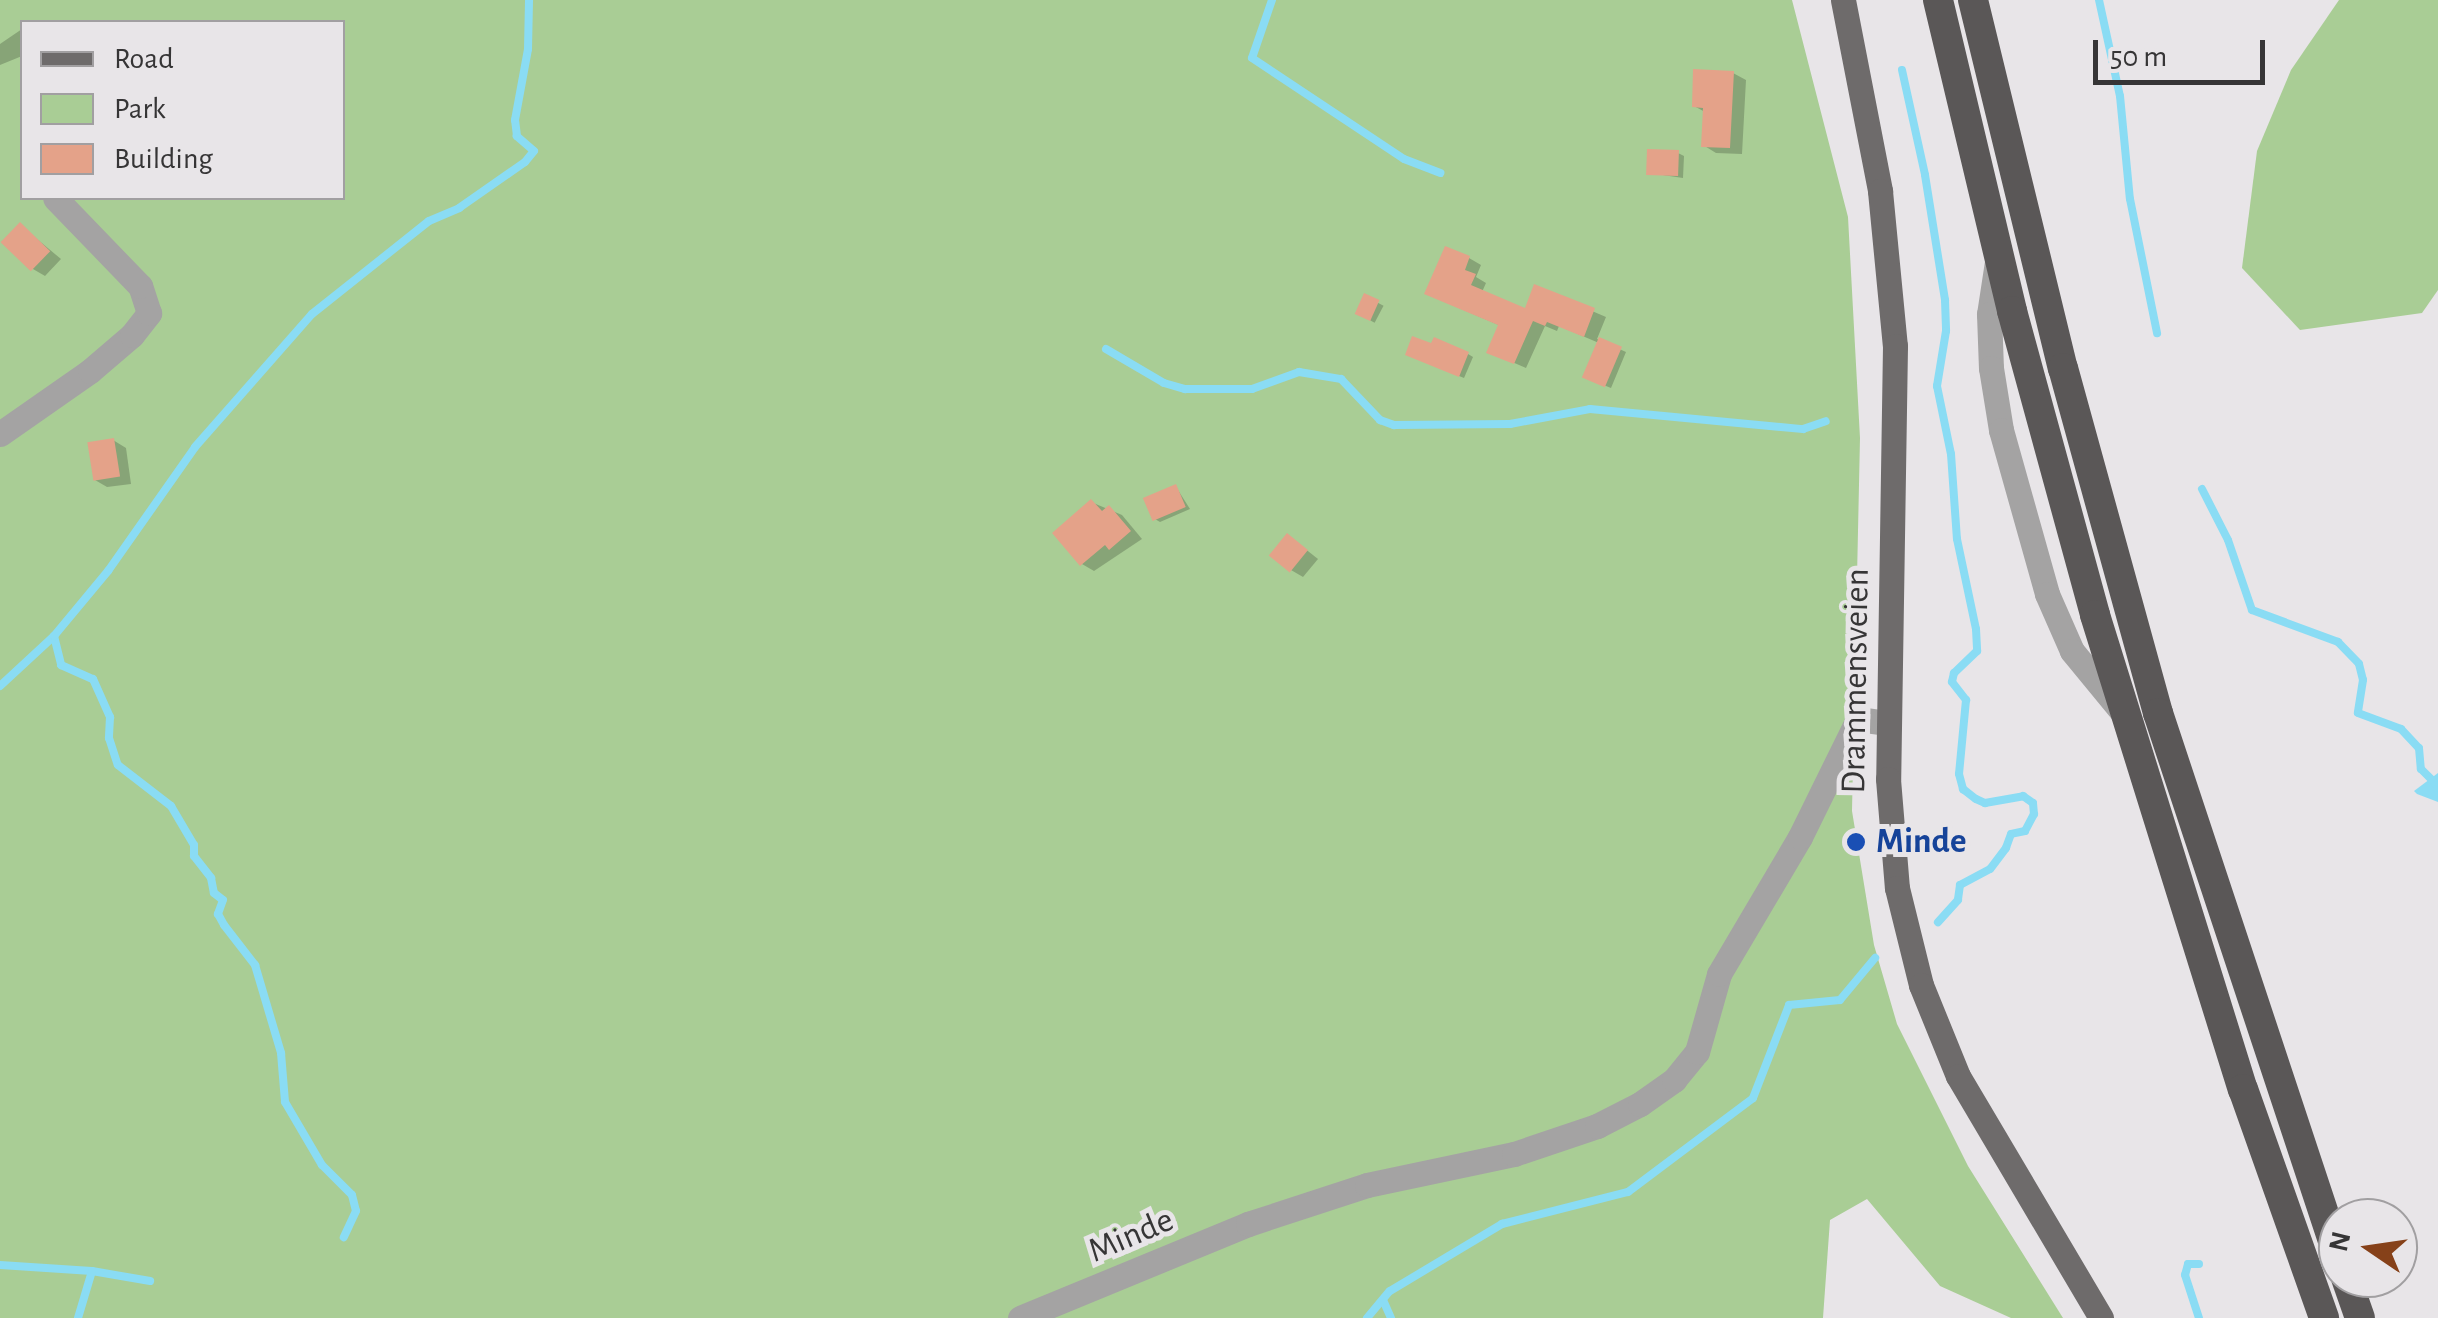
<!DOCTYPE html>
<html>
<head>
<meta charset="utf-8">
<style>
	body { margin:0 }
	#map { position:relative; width:2438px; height:1318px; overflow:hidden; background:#e8e5e8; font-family:"Alegreya Sans",sans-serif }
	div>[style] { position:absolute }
	.green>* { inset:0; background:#a9cd95 }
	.water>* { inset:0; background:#8adcf4 }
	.shadow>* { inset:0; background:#0003; transform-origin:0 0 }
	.stream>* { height:8px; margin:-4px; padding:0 4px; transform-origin:4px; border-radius:4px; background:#8adcf4 }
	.building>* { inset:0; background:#e4a289; transform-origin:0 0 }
	.minor>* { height:25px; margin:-12.5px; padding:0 12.5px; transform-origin:12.5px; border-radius:12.5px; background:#a4a3a3 }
	.major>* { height:25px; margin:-12.5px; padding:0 12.5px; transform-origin:12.5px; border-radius:12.5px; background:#6e6b6b }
	.highway>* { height:30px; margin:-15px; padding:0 15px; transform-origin:15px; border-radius:15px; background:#5a5757 }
	.dots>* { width:28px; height:28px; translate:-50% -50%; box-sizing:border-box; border:5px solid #e8e5e8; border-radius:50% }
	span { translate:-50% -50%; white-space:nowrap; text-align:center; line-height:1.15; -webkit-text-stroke:10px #e8e5e8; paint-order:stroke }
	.street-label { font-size:35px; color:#363536 }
	.transit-label { font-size:35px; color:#164399; font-weight:700 }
	.left { translate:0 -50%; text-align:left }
	.legend { position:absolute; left:20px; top:20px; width:325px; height:180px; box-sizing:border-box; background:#e8e5e8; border:2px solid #a19fa1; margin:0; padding:12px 18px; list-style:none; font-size:30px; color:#363536 }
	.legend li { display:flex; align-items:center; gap:20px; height:50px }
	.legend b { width:50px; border:2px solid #a19fa1 }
	.north { position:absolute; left:2318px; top:1198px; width:100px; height:100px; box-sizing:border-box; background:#e8e5e8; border:2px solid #a19fa1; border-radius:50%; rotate:283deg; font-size:28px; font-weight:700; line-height:40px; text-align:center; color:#363536 }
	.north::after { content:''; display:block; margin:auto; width:35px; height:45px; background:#864119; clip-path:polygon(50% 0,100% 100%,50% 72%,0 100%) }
	.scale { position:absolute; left:2093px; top:40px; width:172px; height:45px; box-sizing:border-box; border:5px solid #363536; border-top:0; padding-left:12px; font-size:30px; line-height:35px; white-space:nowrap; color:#363536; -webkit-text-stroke:8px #e8e5e8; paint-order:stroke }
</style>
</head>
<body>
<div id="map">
	<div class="green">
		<div style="clip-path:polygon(evenodd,0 0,1792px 0,1848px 217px,1860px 438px,1852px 811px,1874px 945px,1897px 1024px,1968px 1166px,2063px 1318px,2011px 1318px,1940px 1286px,1867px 1199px,1830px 1220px,1823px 1318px,0 1318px,0 0,22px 22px,342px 22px,342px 198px,22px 198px,22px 22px)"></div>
		<div style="clip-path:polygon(2339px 0,2438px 0,2438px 290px,2422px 313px,2300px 330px,2242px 268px,2257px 151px,2291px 70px)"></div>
	</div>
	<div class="water">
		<div style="clip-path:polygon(2438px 773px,2438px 802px,2417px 794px,2414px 791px)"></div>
	</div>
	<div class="shadow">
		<div style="clip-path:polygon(22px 29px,22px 56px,0 65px,0 44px)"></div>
		<div style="clip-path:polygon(1733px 73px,1746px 80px,1742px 154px,1716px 153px,1703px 145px,1705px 112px,1694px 106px)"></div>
		<div style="clip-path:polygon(1678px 153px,1684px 156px,1683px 178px,1649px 173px)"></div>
		<div style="clip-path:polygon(20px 225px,61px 259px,45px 276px,33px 269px)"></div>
		<div style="clip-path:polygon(1469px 258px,1481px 265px,1476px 277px,1486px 283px,1482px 292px,1526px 311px,1536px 287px,1606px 317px,1597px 339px,1626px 352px,1611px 388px,1591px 380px,1599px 343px,1559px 326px,1557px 331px,1545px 326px,1526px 368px,1489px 352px,1501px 326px,1438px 299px)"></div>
		<div style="left:1365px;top:296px;width:21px;height:19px;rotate:28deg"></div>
		<div style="clip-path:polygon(1468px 354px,1473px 357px,1464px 378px,1413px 357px)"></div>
		<div style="clip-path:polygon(113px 440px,126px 448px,131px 484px,107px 487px,95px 480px)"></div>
		<div style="clip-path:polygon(1176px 487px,1190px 509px,1160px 522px,1155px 519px)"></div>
		<div style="clip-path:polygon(1091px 502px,1122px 515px,1142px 539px,1094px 571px,1082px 564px)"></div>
		<div style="clip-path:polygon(1299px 544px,1318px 559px,1303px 577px,1291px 570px)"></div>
	</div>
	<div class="stream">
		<div style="left:1272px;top:0;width:61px;rotate:109deg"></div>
		<div style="left:1252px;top:58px;width:182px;rotate:33.6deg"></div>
		<div style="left:1404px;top:159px;width:39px;rotate:21deg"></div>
		<div style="left:2099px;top:0;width:98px;rotate:77.7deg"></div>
		<div style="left:2120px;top:96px;width:103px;rotate:84.5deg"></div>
		<div style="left:2130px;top:199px;width:137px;rotate:78.6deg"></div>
		<div style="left:1902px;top:70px;width:107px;rotate:77.6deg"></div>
		<div style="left:1925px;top:175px;width:127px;rotate:80.9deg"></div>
		<div style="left:1945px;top:300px;width:31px;rotate:88deg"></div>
		<div style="left:1946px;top:331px;width:56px;rotate:99.3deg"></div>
		<div style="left:1937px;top:386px;width:69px;rotate:78.4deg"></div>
		<div style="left:1951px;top:454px;width:85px;rotate:86deg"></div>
		<div style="left:1957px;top:539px;width:92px;rotate:78.1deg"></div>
		<div style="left:1976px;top:629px;width:22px;rotate:87deg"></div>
		<div style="left:1977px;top:651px;width:32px;rotate:136deg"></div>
		<div style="left:1954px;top:673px;width:9px;rotate:103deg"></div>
		<div style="left:1952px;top:682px;width:23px;rotate:52deg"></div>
		<div style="left:1966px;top:700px;width:74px;rotate:95.4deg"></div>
		<div style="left:1959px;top:774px;width:16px;rotate:75deg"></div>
		<div style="left:1963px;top:789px;width:16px;rotate:38deg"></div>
		<div style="left:1976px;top:799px;width:10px;rotate:24deg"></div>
		<div style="left:1985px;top:803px;width:39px;rotate:-10deg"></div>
		<div style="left:2023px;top:796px;width:12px;rotate:35deg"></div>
		<div style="left:2033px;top:803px;width:11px;rotate:85deg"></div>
		<div style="left:2034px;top:814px;width:19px;rotate:118deg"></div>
		<div style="left:2025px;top:831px;width:14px;rotate:168deg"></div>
		<div style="left:2011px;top:834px;width:15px;rotate:110deg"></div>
		<div style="left:2006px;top:848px;width:26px;rotate:127deg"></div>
		<div style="left:1990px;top:869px;width:34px;rotate:152deg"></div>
		<div style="left:1960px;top:885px;width:15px;rotate:98deg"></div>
		<div style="left:1958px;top:900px;width:30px;rotate:132deg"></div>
		<div style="left:1106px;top:349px;width:67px;rotate:30.4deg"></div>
		<div style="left:1164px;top:383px;width:22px;rotate:16deg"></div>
		<div style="left:1185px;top:389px;width:67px"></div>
		<div style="left:1252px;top:389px;width:50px;rotate:-19.9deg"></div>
		<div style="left:1299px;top:372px;width:43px;rotate:9.5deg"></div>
		<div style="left:1341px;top:379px;width:57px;rotate:46.4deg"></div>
		<div style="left:1380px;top:420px;width:15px;rotate:20deg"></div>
		<div style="left:1394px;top:425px;width:116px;rotate:-0.5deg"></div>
		<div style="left:1510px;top:424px;width:81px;rotate:-10.6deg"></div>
		<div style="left:1590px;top:409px;width:214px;rotate:5.4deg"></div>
		<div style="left:1803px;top:429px;width:24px;rotate:-19deg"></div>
		<div style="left:2202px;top:489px;width:57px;rotate:63deg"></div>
		<div style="left:2228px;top:540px;width:74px;rotate:71.1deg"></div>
		<div style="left:2252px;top:610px;width:92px;rotate:20.4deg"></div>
		<div style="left:2338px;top:642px;width:30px;rotate:46deg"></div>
		<div style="left:2359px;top:664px;width:16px;rotate:76deg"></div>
		<div style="left:2363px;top:680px;width:33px;rotate:99deg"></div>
		<div style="left:2358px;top:713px;width:46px;rotate:20.4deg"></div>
		<div style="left:2401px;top:729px;width:26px;rotate:47deg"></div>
		<div style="left:2419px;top:748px;width:21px;rotate:85deg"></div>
		<div style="left:2421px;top:769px;width:24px;rotate:45deg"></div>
		<div style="left:54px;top:636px;width:30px;rotate:76deg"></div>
		<div style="left:61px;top:665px;width:35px;rotate:24deg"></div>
		<div style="left:93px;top:679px;width:42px;rotate:65.9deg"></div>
		<div style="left:110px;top:717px;width:21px;rotate:93deg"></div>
		<div style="left:109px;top:738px;width:28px;rotate:72deg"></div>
		<div style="left:118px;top:765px;width:67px;rotate:37.7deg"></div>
		<div style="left:171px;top:806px;width:45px;rotate:59.5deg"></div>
		<div style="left:194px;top:845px;width:11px;rotate:90deg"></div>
		<div style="left:194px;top:856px;width:28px;rotate:52deg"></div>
		<div style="left:211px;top:878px;width:15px;rotate:79deg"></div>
		<div style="left:214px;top:893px;width:11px;rotate:38deg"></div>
		<div style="left:223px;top:900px;width:15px;rotate:110deg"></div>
		<div style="left:218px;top:914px;width:13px;rotate:61deg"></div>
		<div style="left:224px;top:925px;width:51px;rotate:52.2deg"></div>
		<div style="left:255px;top:965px;width:92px;rotate:73.5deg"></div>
		<div style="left:281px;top:1053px;width:49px;rotate:85.3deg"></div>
		<div style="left:285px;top:1102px;width:73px;rotate:59.6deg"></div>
		<div style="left:322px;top:1165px;width:42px;rotate:45deg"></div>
		<div style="left:352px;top:1195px;width:16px;rotate:76deg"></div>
		<div style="left:356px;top:1211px;width:29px;rotate:115deg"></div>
		<div style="left:0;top:686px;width:74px;rotate:-42.8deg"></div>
		<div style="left:54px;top:636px;width:85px;rotate:-50.3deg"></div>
		<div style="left:108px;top:571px;width:151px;rotate:-54.9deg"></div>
		<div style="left:195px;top:447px;width:177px;rotate:-48.7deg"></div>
		<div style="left:312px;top:314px;width:149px;rotate:-38.5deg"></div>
		<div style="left:429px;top:221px;width:33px;rotate:-23deg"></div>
		<div style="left:459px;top:208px;width:80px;rotate:-34.9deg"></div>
		<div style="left:525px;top:162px;width:14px;rotate:-51deg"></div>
		<div style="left:534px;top:151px;width:23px;rotate:-139deg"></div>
		<div style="left:517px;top:136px;width:16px;rotate:-97deg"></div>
		<div style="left:515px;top:120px;width:72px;rotate:-79.6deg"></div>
		<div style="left:528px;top:49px;width:49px;rotate:-88.8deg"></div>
		<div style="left:2199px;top:1264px;width:11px;rotate:180deg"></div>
		<div style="left:2188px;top:1264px;width:11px;rotate:105deg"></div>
		<div style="left:2185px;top:1275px;width:45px;rotate:72deg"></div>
		<div style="left:0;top:1265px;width:92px;rotate:3.7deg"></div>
		<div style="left:92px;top:1271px;width:59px;rotate:9.8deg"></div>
		<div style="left:1383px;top:1300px;width:20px;rotate:66deg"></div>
		<div style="left:78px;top:1318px;width:49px;rotate:-73.4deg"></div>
		<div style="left:1367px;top:1318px;width:35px;rotate:-50deg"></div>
		<div style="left:1390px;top:1291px;width:131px;rotate:-30.9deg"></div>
		<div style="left:1502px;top:1224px;width:130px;rotate:-14.3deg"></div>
		<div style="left:1628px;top:1192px;width:156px;rotate:-36.9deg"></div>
		<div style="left:1753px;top:1098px;width:100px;rotate:-68.8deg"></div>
		<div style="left:1789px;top:1005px;width:51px;rotate:-5.6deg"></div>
		<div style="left:1840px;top:1000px;width:55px;rotate:-50.2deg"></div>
	</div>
	<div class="building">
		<div style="clip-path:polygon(1693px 69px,1734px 71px,1730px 148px,1701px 147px,1703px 108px,1692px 107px)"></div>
		<div style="left:1647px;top:149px;width:32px;height:26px;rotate:2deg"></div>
		<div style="left:20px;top:222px;width:42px;height:28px;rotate:44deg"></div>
		<div style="clip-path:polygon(1445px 246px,1470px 256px,1465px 270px,1476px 274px,1471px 285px,1525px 308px,1534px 284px,1595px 308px,1584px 337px,1547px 322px,1545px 326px,1533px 321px,1514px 364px,1486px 353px,1498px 325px,1424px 294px)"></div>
		<div style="left:1364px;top:293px;width:17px;height:23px;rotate:24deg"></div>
		<div style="clip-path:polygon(1412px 336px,1431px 343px,1434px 337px,1469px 352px,1459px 377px,1405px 355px)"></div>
		<div style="left:1599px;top:337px;width:25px;height:44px;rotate:23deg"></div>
		<div style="left:114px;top:438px;width:39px;height:27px;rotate:81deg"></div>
		<div style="left:1176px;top:484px;width:25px;height:36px;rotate:67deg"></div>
		<div style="clip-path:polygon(1091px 499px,1102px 511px,1109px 505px,1131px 531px,1109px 550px,1105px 545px,1080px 566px,1052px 533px)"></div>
		<div style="left:1287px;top:533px;width:27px;height:29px;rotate:39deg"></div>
	</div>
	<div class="minor">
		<div style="left:1997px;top:262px;width:53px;rotate:98.7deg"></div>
		<div style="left:1989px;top:314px;width:54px;rotate:87.9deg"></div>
		<div style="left:1991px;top:368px;width:63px;rotate:80.8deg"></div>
		<div style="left:2001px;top:430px;width:170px;rotate:74.3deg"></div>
		<div style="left:2047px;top:594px;width:62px;rotate:66.3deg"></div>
		<div style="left:2072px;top:651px;width:80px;rotate:50.6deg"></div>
		<div style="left:0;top:434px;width:110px;rotate:-35deg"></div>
		<div style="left:90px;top:371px;width:55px;rotate:-40.6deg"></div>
		<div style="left:132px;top:335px;width:28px;rotate:-52deg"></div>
		<div style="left:149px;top:313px;width:28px;rotate:-108deg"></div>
		<div style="left:140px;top:286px;width:122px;rotate:-134deg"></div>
		<div style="left:1020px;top:1318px;width:247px;rotate:-22.4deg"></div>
		<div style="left:1248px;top:1224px;width:125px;rotate:-18.1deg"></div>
		<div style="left:1367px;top:1185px;width:150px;rotate:-11.9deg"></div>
		<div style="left:1514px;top:1154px;width:88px;rotate:-18.6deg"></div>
		<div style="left:1597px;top:1126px;width:48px;rotate:-27.1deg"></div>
		<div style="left:1640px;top:1104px;width:42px;rotate:-35.2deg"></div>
		<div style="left:1674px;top:1080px;width:36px;rotate:-51deg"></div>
		<div style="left:1697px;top:1052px;width:81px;rotate:-74.2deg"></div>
		<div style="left:1719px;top:974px;width:159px;rotate:-59.4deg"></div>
		<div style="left:1800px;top:837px;width:131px;rotate:-63.8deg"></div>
		<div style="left:1858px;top:719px;width:30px;rotate:8deg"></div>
	</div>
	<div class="major">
		<div style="left:1843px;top:0;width:195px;rotate:79deg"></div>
		<div style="left:1880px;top:191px;width:156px;rotate:84.5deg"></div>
		<div style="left:1895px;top:346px;width:433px;rotate:90.9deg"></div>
		<div style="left:1888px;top:779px;width:109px;rotate:85.3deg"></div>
		<div style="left:1897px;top:888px;width:100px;rotate:76.1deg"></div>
		<div style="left:1921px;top:985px;width:98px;rotate:67.9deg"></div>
		<div style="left:1958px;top:1076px;width:281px;rotate:59.4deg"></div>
	</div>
	<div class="highway">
		<div style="left:1938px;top:0;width:320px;rotate:76.6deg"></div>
		<div style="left:2012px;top:311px;width:315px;rotate:74.7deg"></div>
		<div style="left:2095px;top:615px;width:497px;rotate:72.7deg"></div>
		<div style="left:2243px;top:1089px;width:243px;rotate:70.5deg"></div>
		<div style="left:1973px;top:0;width:379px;rotate:76.3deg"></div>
		<div style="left:2063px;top:368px;width:358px;rotate:74.6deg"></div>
		<div style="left:2158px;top:713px;width:572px;rotate:71.66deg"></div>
		<div style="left:2346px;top:1278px;width:42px;rotate:70.7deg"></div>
	</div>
	<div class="dots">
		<div style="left:1856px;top:842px;background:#1a4fb4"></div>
	</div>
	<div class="street-label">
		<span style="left:1856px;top:681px;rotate:-89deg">Drammensveien</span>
		<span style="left:1131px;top:1236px;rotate:-23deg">Minde</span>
	</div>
	<div class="transit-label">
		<span class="left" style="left:1876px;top:842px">Minde</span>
	</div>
	<ul class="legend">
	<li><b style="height:12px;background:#6e6b6b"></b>Road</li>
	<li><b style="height:28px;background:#a9cd95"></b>Park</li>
	<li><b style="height:28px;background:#e4a289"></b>Building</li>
	</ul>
	<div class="north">N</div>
	<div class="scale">50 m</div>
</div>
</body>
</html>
